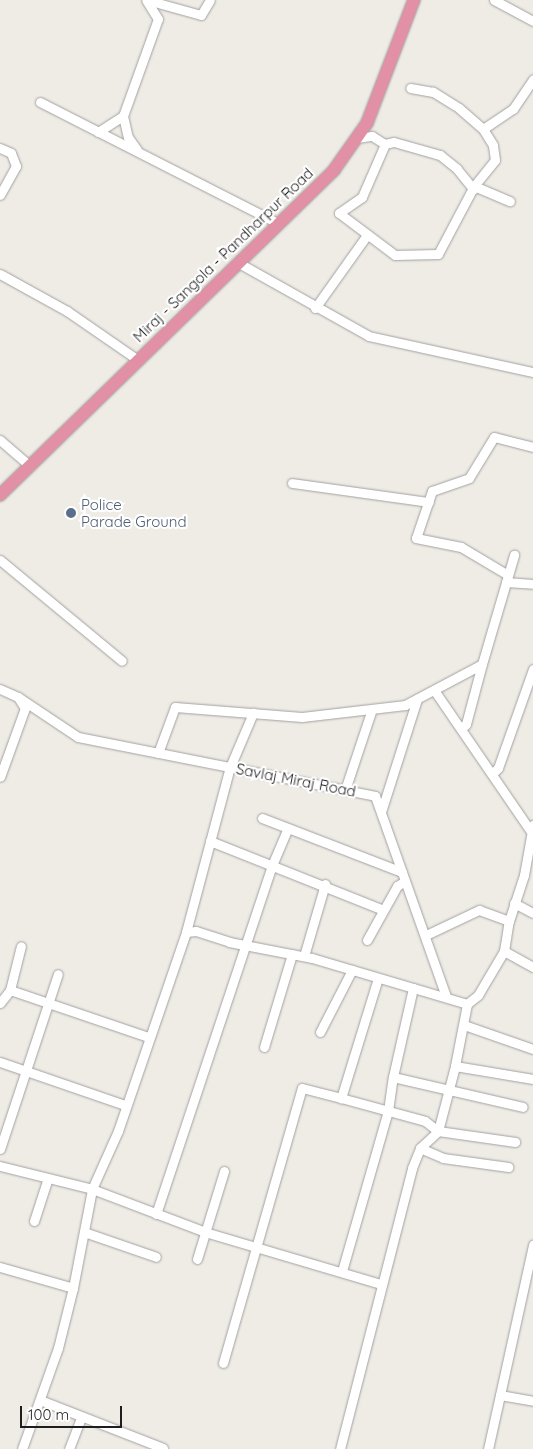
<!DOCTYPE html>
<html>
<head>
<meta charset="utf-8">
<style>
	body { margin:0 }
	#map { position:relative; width:533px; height:1449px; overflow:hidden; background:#efebe5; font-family:Quicksand,sans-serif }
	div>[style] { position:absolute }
	.roads { filter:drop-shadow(0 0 1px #a2a2a2) drop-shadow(0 0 1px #a2a2a2) }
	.minor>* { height:9px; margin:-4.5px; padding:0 4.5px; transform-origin:4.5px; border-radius:4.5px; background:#fff }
	.highway>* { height:12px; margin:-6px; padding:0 6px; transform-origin:6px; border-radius:6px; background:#e290a5 }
	.dots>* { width:14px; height:14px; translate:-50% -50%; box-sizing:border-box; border:2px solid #fff; border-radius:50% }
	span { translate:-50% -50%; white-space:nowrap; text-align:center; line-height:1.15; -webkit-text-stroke:4.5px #fff; paint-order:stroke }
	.street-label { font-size:15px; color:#1e1e1e }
	.service-label { font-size:15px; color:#4e5e75 }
	.left { translate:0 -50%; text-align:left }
	.scale { position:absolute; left:20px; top:1406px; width:102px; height:22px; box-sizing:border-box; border:2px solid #1e1e1e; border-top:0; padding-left:6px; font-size:15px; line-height:18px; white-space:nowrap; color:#1e1e1e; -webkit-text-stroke:4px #fff; paint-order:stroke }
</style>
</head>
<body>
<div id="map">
	<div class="roads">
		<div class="minor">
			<div style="left:147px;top:0;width:56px;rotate:15.5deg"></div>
			<div style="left:201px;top:15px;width:17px;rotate:-59deg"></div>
			<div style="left:494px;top:0;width:44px;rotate:28.3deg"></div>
			<div style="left:40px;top:102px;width:266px;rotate:27deg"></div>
			<div style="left:123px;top:116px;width:103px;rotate:-70.2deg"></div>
			<div style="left:158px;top:19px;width:22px;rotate:-122deg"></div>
			<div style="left:483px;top:129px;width:36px;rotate:-34deg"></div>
			<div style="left:513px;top:109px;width:36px;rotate:-56deg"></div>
			<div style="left:98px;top:132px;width:30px;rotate:-33deg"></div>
			<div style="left:123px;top:116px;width:22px;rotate:77deg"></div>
			<div style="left:128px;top:137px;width:16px;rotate:55deg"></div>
			<div style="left:357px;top:138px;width:15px;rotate:-8deg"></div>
			<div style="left:372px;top:136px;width:15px;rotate:32deg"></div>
			<div style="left:385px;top:144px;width:9px;rotate:-13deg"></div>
			<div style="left:394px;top:142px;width:48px;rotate:15.8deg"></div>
			<div style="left:440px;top:155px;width:22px;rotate:39deg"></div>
			<div style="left:457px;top:169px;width:26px;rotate:51deg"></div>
			<div style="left:385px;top:144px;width:58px;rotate:113.5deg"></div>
			<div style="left:362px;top:197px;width:28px;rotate:145deg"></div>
			<div style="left:339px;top:213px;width:70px;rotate:36.9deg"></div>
			<div style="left:395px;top:255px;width:43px;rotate:-1.3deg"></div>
			<div style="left:438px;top:254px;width:77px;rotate:-62.1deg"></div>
			<div style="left:474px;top:186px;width:33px;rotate:-51deg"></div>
			<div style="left:495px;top:160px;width:15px;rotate:-98deg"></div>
			<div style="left:493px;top:145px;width:19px;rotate:-122deg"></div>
			<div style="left:483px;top:129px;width:32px;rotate:-139deg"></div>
			<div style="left:459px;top:108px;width:31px;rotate:-148deg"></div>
			<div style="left:433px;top:92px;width:23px;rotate:-170deg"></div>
			<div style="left:0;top:148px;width:12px;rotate:24deg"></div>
			<div style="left:11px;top:153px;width:14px;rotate:69deg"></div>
			<div style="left:16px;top:166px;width:33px;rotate:119deg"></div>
			<div style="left:474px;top:186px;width:39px;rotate:23deg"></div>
			<div style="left:237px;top:262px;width:151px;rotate:29.3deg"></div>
			<div style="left:369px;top:336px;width:168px;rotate:12.4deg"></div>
			<div style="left:0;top:274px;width:77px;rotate:28.9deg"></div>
			<div style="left:67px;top:311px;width:86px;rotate:34.6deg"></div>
			<div style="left:315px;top:308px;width:90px;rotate:-54.5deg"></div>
			<div style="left:0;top:440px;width:40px;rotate:41deg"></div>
			<div style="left:292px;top:483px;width:138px;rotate:7.9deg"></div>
			<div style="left:0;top:560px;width:158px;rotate:39.6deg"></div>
			<div style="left:508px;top:575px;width:55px;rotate:-149.2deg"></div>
			<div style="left:461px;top:547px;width:46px;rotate:-168.7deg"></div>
			<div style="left:416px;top:538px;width:50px;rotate:-71.2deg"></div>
			<div style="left:432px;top:491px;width:39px;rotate:-19deg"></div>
			<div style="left:469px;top:478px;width:48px;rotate:-58.6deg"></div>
			<div style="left:494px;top:437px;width:40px;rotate:14.4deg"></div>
			<div style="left:506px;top:582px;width:27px;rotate:4deg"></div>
			<div style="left:0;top:689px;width:20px;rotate:24deg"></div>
			<div style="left:18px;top:697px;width:13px;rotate:58deg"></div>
			<div style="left:25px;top:708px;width:73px;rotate:109.9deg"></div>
			<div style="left:434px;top:690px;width:173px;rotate:55.6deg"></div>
			<div style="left:18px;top:697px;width:72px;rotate:33.7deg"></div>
			<div style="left:78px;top:737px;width:303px;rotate:11.2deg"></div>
			<div style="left:375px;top:796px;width:212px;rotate:70.5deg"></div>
			<div style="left:461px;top:729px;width:7px;rotate:-45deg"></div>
			<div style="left:466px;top:724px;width:62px;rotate:-75.1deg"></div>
			<div style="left:158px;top:753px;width:49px;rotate:-69.7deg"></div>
			<div style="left:175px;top:707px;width:127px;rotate:4.5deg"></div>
			<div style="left:302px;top:717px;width:104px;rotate:-6.6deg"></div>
			<div style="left:405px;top:705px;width:87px;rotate:-28deg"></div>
			<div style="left:482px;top:664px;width:114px;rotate:-73.6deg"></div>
			<div style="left:493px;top:773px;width:7px;rotate:-45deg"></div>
			<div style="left:498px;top:768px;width:105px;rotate:-70.5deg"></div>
			<div style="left:345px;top:790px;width:85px;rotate:-71.6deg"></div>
			<div style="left:381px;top:812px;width:119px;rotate:-72.3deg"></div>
			<div style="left:262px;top:818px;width:150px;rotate:21.1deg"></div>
			<div style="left:210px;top:841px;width:186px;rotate:21.7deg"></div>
			<div style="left:514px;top:903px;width:21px;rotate:28deg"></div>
			<div style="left:186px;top:932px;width:171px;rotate:-75.1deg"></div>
			<div style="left:230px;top:767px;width:59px;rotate:-66.9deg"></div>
			<div style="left:426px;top:935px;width:59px;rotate:-25.3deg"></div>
			<div style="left:479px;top:910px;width:32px;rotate:20deg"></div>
			<div style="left:367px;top:940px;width:62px;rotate:-60.9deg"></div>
			<div style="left:397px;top:886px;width:9px;rotate:-32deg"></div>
			<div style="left:504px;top:951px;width:33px;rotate:29deg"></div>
			<div style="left:304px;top:956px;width:75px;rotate:-73.7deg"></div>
			<div style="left:378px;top:978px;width:126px;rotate:107.1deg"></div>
			<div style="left:341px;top:1098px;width:87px;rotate:15.3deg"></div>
			<div style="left:425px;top:1121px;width:16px;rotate:38deg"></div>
			<div style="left:438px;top:1131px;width:78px;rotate:8.1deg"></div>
			<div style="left:413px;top:988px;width:91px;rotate:102.7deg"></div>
			<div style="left:393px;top:1077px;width:133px;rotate:13deg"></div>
			<div style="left:10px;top:990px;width:146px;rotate:18.8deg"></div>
			<div style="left:0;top:1003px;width:16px;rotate:-52deg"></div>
			<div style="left:10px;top:990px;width:45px;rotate:-76deg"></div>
			<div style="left:467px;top:1004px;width:63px;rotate:101deg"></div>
			<div style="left:455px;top:1066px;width:79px;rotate:9.5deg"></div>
			<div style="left:464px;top:1025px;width:73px;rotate:19.2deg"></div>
			<div style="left:320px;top:1032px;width:70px;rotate:-62.7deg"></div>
			<div style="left:264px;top:1047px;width:97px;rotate:-73.2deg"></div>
			<div style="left:0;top:1062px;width:132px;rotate:19deg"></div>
			<div style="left:420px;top:1148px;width:25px;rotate:23deg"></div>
			<div style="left:443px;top:1158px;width:66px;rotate:7.9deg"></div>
			<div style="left:0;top:1149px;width:184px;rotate:-71.7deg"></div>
			<div style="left:0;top:1166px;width:95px;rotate:14deg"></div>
			<div style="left:92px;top:1189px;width:64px;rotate:-65.9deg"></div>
			<div style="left:118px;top:1131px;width:210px;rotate:-71.1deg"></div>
			<div style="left:186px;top:932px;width:10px;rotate:-6deg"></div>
			<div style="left:196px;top:931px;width:35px;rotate:18deg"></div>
			<div style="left:229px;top:942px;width:85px;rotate:10.9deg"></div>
			<div style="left:312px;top:958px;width:162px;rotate:16.5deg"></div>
			<div style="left:467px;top:1004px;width:14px;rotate:-39deg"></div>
			<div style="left:478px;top:995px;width:51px;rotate:-59.4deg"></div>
			<div style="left:504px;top:951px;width:30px;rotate:-81deg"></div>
			<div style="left:509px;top:921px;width:48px;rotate:-71.9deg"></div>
			<div style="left:524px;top:875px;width:51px;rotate:-79.8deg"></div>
			<div style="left:156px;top:1214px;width:370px;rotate:-71.6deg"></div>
			<div style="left:273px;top:863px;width:38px;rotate:-67deg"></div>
			<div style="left:34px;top:1221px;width:45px;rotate:-72deg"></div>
			<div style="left:84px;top:1232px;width:76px;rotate:19.1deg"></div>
			<div style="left:197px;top:1259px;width:92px;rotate:-72.9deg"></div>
			<div style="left:0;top:1267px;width:76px;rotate:16deg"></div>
			<div style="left:73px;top:1288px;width:101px;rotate:-79.1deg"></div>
			<div style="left:92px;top:1189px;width:121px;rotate:20.8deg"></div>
			<div style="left:205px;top:1232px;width:184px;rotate:16.5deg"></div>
			<div style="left:342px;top:1271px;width:166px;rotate:-74deg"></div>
			<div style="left:388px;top:1111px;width:34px;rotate:-82deg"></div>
			<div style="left:223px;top:1363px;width:286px;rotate:-74deg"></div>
			<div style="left:302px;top:1088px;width:40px;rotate:14.4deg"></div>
			<div style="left:500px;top:1395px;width:154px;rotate:-77.6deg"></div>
			<div style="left:40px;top:1400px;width:132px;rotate:21.3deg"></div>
			<div style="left:22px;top:1449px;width:107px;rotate:-70.4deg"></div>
			<div style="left:58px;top:1348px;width:62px;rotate:-76deg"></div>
			<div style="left:69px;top:1449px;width:34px;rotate:-69deg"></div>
			<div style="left:340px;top:1449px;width:290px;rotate:-75.6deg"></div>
			<div style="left:412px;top:1168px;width:22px;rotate:-68deg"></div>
			<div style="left:420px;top:1148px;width:25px;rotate:-43deg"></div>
			<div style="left:438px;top:1131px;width:67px;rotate:-75.3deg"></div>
			<div style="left:488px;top:1449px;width:55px;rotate:-77.5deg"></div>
			<div style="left:500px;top:1395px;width:34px;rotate:10deg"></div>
		</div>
		<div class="highway">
			<div style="left:0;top:495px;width:466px;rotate:-44.2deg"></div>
			<div style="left:334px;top:170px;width:57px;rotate:-54.9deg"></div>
			<div style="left:367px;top:123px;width:132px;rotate:-69.1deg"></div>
		</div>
	</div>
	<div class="dots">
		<div style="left:71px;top:513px;background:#5c6f8a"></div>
	</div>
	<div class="street-label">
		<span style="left:223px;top:255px;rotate:-44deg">Miraj - Sangola - Pandharpur Road</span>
		<span style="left:296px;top:780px;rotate:11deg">Savlaj Miraj Road</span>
	</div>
	<div class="service-label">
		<span class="left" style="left:81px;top:513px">Police<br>Parade Ground</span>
	</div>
	<div class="scale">100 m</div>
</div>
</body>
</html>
